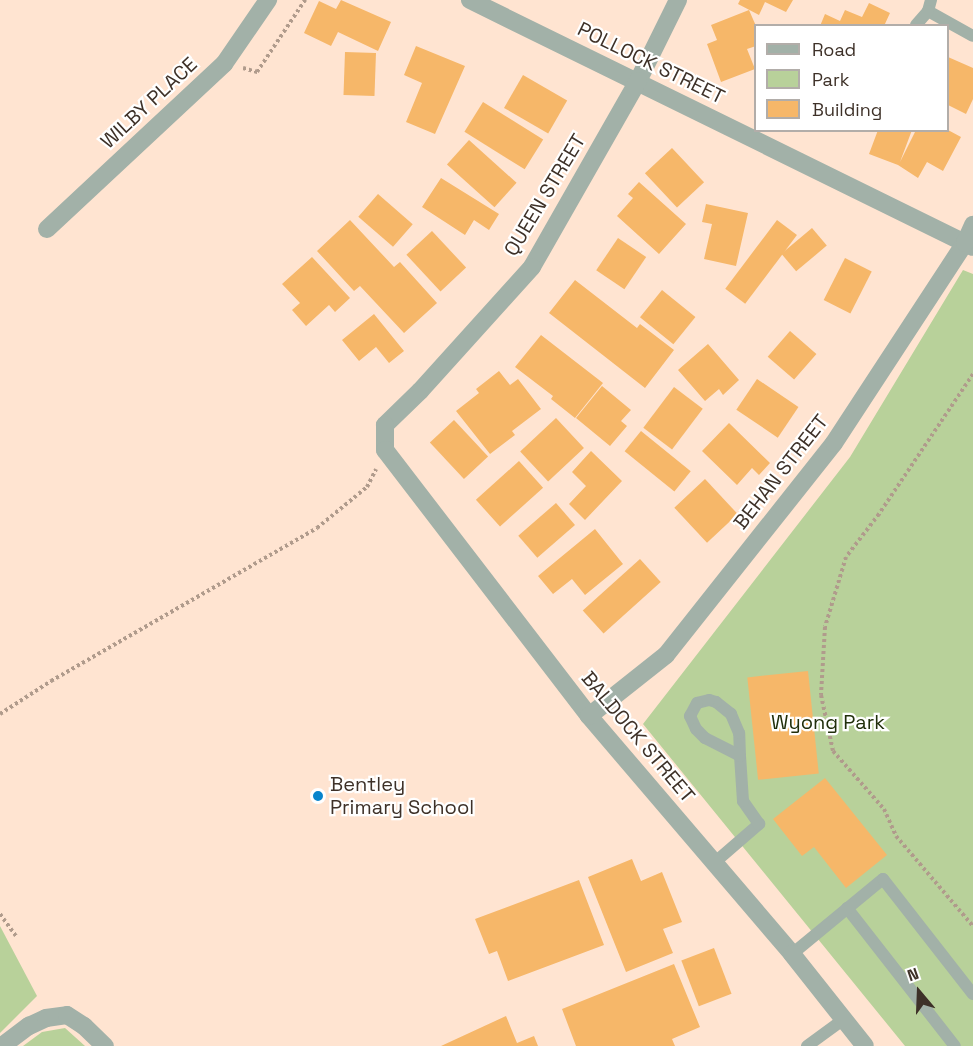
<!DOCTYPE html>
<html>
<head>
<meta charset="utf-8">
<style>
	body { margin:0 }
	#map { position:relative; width:973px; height:1046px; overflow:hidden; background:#ffe4d1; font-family:"Space Grotesk",sans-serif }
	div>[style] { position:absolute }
	.green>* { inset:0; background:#b8d19a }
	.building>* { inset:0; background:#f6b769; transform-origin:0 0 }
	.path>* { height:4px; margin-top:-2px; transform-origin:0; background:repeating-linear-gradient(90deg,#b09b8c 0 3px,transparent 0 6px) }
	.lane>* { height:12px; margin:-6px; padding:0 6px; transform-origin:6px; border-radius:6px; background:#a2b1a8 }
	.street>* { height:18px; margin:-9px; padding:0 9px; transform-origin:9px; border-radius:9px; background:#a2b1a8 }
	.dots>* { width:16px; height:16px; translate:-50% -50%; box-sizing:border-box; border:3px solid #fff; border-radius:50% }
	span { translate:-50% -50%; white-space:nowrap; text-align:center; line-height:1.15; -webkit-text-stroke:4.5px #fff; paint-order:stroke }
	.street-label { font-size:20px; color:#3e3128 }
	.park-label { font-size:20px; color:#212f0b }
	.poi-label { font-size:20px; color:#3e3128 }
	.left { translate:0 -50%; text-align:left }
	.legend { position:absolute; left:754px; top:24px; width:195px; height:108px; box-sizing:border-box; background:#fff; border:2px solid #b2ada9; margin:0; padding:8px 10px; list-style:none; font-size:18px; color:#3e3128 }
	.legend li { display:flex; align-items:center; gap:12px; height:30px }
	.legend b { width:30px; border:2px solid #b2ada9 }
	.north { position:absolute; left:889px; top:962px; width:60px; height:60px; -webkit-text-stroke:4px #fff; paint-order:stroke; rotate:341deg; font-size:16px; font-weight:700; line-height:24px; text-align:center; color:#3e3128 }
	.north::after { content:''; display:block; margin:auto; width:21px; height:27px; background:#3e3128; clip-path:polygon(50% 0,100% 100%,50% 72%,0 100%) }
</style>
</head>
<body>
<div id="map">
	<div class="green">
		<div style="clip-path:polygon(963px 270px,973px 274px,973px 1046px,905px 1046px,643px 724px,850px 457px)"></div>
		<div style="clip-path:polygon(0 926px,37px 996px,0 1033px)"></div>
		<div style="clip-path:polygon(65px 1028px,85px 1046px,23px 1046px,42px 1032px)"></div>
	</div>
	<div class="building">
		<div style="clip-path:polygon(341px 0,391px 22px,378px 51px,338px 32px,331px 46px,304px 33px,319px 1px,336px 9px)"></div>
		<div style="clip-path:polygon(740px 0,793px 0,786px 12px,765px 2px,759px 15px,738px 4px)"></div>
		<div style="clip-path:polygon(869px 3px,890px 13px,884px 26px,820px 26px,825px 14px,840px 21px,845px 10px,862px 17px)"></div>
		<div style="clip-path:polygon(749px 10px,756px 26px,756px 46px,747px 49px,755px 69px,721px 82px,707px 44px,717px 40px,711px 25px)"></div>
		<div style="clip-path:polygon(416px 46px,465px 66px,435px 134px,406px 122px,422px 83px,404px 75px)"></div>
		<div style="left:345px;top:52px;width:31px;height:43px;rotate:2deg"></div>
		<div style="clip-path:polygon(948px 57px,973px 68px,973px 99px,966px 114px,948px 105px)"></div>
		<div style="left:523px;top:75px;width:51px;height:38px;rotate:30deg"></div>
		<div style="left:483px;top:102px;width:71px;height:35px;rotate:32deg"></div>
		<div style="clip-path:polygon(878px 130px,912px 130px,900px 162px,916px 130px,948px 130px,961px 137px,943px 171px,927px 162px,918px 178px,898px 165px,869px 154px)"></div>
		<div style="left:469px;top:140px;width:64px;height:33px;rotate:42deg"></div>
		<div style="left:672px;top:148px;width:47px;height:37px;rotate:47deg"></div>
		<div style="clip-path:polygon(441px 178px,499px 214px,489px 230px,474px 220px,465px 235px,422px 207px)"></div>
		<div style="clip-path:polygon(639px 182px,686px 224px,659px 254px,617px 216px,633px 198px,628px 194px)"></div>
		<div style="left:378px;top:194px;width:46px;height:30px;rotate:41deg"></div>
		<div style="clip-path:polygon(706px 204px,748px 213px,736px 266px,704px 259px,712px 224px,702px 222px)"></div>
		<div style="clip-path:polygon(350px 220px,394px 267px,400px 262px,437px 303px,404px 333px,360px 286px,354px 291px,317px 251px)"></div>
		<div style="left:777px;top:220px;width:25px;height:86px;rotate:37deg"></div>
		<div style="left:812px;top:228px;width:23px;height:40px;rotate:50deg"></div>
		<div style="left:432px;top:231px;width:50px;height:35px;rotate:47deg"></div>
		<div style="left:618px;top:238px;width:34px;height:39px;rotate:34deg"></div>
		<div style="clip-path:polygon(312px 257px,350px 298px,335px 312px,329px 305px,306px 326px,292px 310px,300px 303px,282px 284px)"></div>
		<div style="left:845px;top:258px;width:30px;height:47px;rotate:27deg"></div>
		<div style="clip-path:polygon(575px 280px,637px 328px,640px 324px,674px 350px,645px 388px,549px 313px)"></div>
		<div style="left:662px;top:290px;width:43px;height:35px;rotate:39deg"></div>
		<div style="clip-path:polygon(374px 314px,404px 351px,389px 363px,376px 347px,359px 361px,342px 340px)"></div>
		<div style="left:790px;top:331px;width:35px;height:34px;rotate:41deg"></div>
		<div style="clip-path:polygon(541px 335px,603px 383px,575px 418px,551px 399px,553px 396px,515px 367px)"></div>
		<div style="clip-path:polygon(708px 344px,739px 380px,723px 395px,719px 389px,705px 401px,678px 370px)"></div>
		<div style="clip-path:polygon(499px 371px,510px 385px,518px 379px,541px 409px,512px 431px,515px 435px,490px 454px,456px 411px,479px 393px,476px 389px)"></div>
		<div style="left:757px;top:379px;width:50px;height:37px;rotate:34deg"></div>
		<div style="clip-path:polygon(602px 386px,631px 410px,621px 421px,627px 426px,610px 446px,576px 418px)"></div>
		<div style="left:674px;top:387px;width:36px;height:51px;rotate:37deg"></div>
		<div style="left:556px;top:418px;width:41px;height:49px;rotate:47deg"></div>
		<div style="left:454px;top:420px;width:50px;height:33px;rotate:47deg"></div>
		<div style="clip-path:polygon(729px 423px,770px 463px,759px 475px,752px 468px,737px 485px,702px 451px)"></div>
		<div style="left:641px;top:431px;width:64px;height:26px;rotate:39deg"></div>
		<div style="clip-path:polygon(591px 451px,622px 481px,585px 520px,569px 504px,586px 486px,572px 472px)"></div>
		<div style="left:519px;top:461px;width:36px;height:58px;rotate:48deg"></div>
		<div style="left:705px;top:479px;width:48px;height:42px;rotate:47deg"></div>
		<div style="left:556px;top:503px;width:29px;height:50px;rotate:49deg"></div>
		<div style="clip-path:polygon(595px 529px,623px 564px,585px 595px,572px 579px,553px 594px,538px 576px)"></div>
		<div style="left:640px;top:559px;width:31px;height:77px;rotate:48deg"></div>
		<div style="left:808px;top:671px;width:103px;height:61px;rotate:84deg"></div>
		<div style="clip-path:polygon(825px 778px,887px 855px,846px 888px,814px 847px,802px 856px,773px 819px)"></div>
		<div style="clip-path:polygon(632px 859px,641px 881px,662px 872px,682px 922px,663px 929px,673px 953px,626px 972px,588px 877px)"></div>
		<div style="clip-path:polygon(579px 880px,604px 945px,508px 981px,497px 951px,489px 954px,475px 919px)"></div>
		<div style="left:714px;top:948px;width:49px;height:35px;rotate:69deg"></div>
		<div style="clip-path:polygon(674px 964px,700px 1027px,672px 1039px,675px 1046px,576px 1046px,562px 1009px)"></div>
		<div style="clip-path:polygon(506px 1016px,517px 1043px,534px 1036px,538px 1046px,441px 1046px)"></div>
	</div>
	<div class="path">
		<div style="left:243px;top:68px;width:15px;rotate:16deg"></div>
		<div style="left:257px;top:72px;width:87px;rotate:-56.3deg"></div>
		<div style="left:973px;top:374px;width:169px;rotate:123.9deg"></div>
		<div style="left:879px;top:514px;width:54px;rotate:127.5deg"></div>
		<div style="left:846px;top:557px;width:73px;rotate:106.7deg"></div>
		<div style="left:825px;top:627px;width:68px;rotate:93.4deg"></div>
		<div style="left:821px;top:695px;width:57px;rotate:77.9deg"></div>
		<div style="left:833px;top:751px;width:77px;rotate:48.7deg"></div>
		<div style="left:884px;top:809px;width:30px;rotate:66deg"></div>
		<div style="left:896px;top:836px;width:118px;rotate:49.5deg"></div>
		<div style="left:0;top:714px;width:61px;rotate:-32.9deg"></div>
		<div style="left:51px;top:681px;width:307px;rotate:-29.9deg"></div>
		<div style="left:317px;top:528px;width:65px;rotate:-39.4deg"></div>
		<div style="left:367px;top:487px;width:20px;rotate:-63deg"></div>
		<div style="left:0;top:914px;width:27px;rotate:54deg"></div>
	</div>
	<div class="lane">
		<div style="left:931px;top:0;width:11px;rotate:105deg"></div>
		<div style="left:928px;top:11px;width:51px;rotate:29.1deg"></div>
		<div style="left:916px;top:25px;width:18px;rotate:-49deg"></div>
		<div style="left:714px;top:863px;width:60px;rotate:-40.9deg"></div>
		<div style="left:759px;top:824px;width:28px;rotate:-125deg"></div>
		<div style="left:743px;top:801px;width:45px;rotate:-93.8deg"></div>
		<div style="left:740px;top:756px;width:23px;rotate:-92deg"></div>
		<div style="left:739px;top:733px;width:21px;rotate:-113deg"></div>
		<div style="left:731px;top:714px;width:19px;rotate:-141deg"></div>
		<div style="left:716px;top:702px;width:7px;rotate:-164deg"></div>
		<div style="left:709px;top:700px;width:12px;rotate:166deg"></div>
		<div style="left:697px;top:703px;width:15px;rotate:118deg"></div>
		<div style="left:690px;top:716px;width:14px;rotate:65deg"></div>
		<div style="left:696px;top:729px;width:13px;rotate:45deg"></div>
		<div style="left:705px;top:738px;width:39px;rotate:27deg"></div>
		<div style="left:847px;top:908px;width:175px;rotate:52deg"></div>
		<div style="left:792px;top:954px;width:118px;rotate:-39.5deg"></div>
		<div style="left:883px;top:879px;width:146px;rotate:52deg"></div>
		<div style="left:807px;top:1046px;width:46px;rotate:-36.1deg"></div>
	</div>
	<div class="street">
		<div style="left:470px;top:0;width:560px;rotate:26.15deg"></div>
		<div style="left:678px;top:0;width:90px;rotate:116.3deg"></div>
		<div style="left:638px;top:81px;width:214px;rotate:119.7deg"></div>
		<div style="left:532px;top:267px;width:167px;rotate:132.1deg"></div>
		<div style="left:420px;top:391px;width:49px;rotate:135.8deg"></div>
		<div style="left:385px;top:425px;width:25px;rotate:90deg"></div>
		<div style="left:385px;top:450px;width:335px;rotate:52.5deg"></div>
		<div style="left:589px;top:716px;width:313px;rotate:49.5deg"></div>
		<div style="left:792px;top:954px;width:117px;rotate:51.6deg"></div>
		<div style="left:47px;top:229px;width:242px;rotate:-43deg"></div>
		<div style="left:224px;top:64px;width:78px;rotate:-55.5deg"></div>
		<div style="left:589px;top:716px;width:98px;rotate:-38.4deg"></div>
		<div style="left:666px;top:655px;width:270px;rotate:-51.6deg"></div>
		<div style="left:834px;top:443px;width:239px;rotate:-56.8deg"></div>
		<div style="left:965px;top:243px;width:20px;rotate:-66deg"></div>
		<div style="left:2px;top:1046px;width:34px;rotate:-37deg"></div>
		<div style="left:29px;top:1026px;width:19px;rotate:-25deg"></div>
		<div style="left:46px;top:1018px;width:21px;rotate:-8deg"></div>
		<div style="left:67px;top:1015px;width:20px;rotate:33deg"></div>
		<div style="left:84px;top:1026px;width:29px;rotate:44deg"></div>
	</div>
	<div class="dots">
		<div style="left:318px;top:796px;background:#0784cc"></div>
	</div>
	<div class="street-label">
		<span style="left:651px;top:63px;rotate:26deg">POLLOCK STREET</span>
		<span style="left:149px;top:103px;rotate:-43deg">WILBY PLACE</span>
		<span style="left:545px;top:195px;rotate:-59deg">QUEEN STREET</span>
		<span style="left:781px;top:472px;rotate:-52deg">BEHAN STREET</span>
		<span style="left:638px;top:737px;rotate:50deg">BALDOCK STREET</span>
	</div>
	<div class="park-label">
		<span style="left:828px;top:722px">Wyong Park</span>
	</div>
	<div class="poi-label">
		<span class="left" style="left:330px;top:796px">Bentley<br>Primary School</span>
	</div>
	<ul class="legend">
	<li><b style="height:8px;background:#a2b1a8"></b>Road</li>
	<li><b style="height:16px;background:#b8d19a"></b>Park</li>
	<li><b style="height:16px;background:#f6b769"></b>Building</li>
	</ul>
	<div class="north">N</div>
</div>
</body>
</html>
